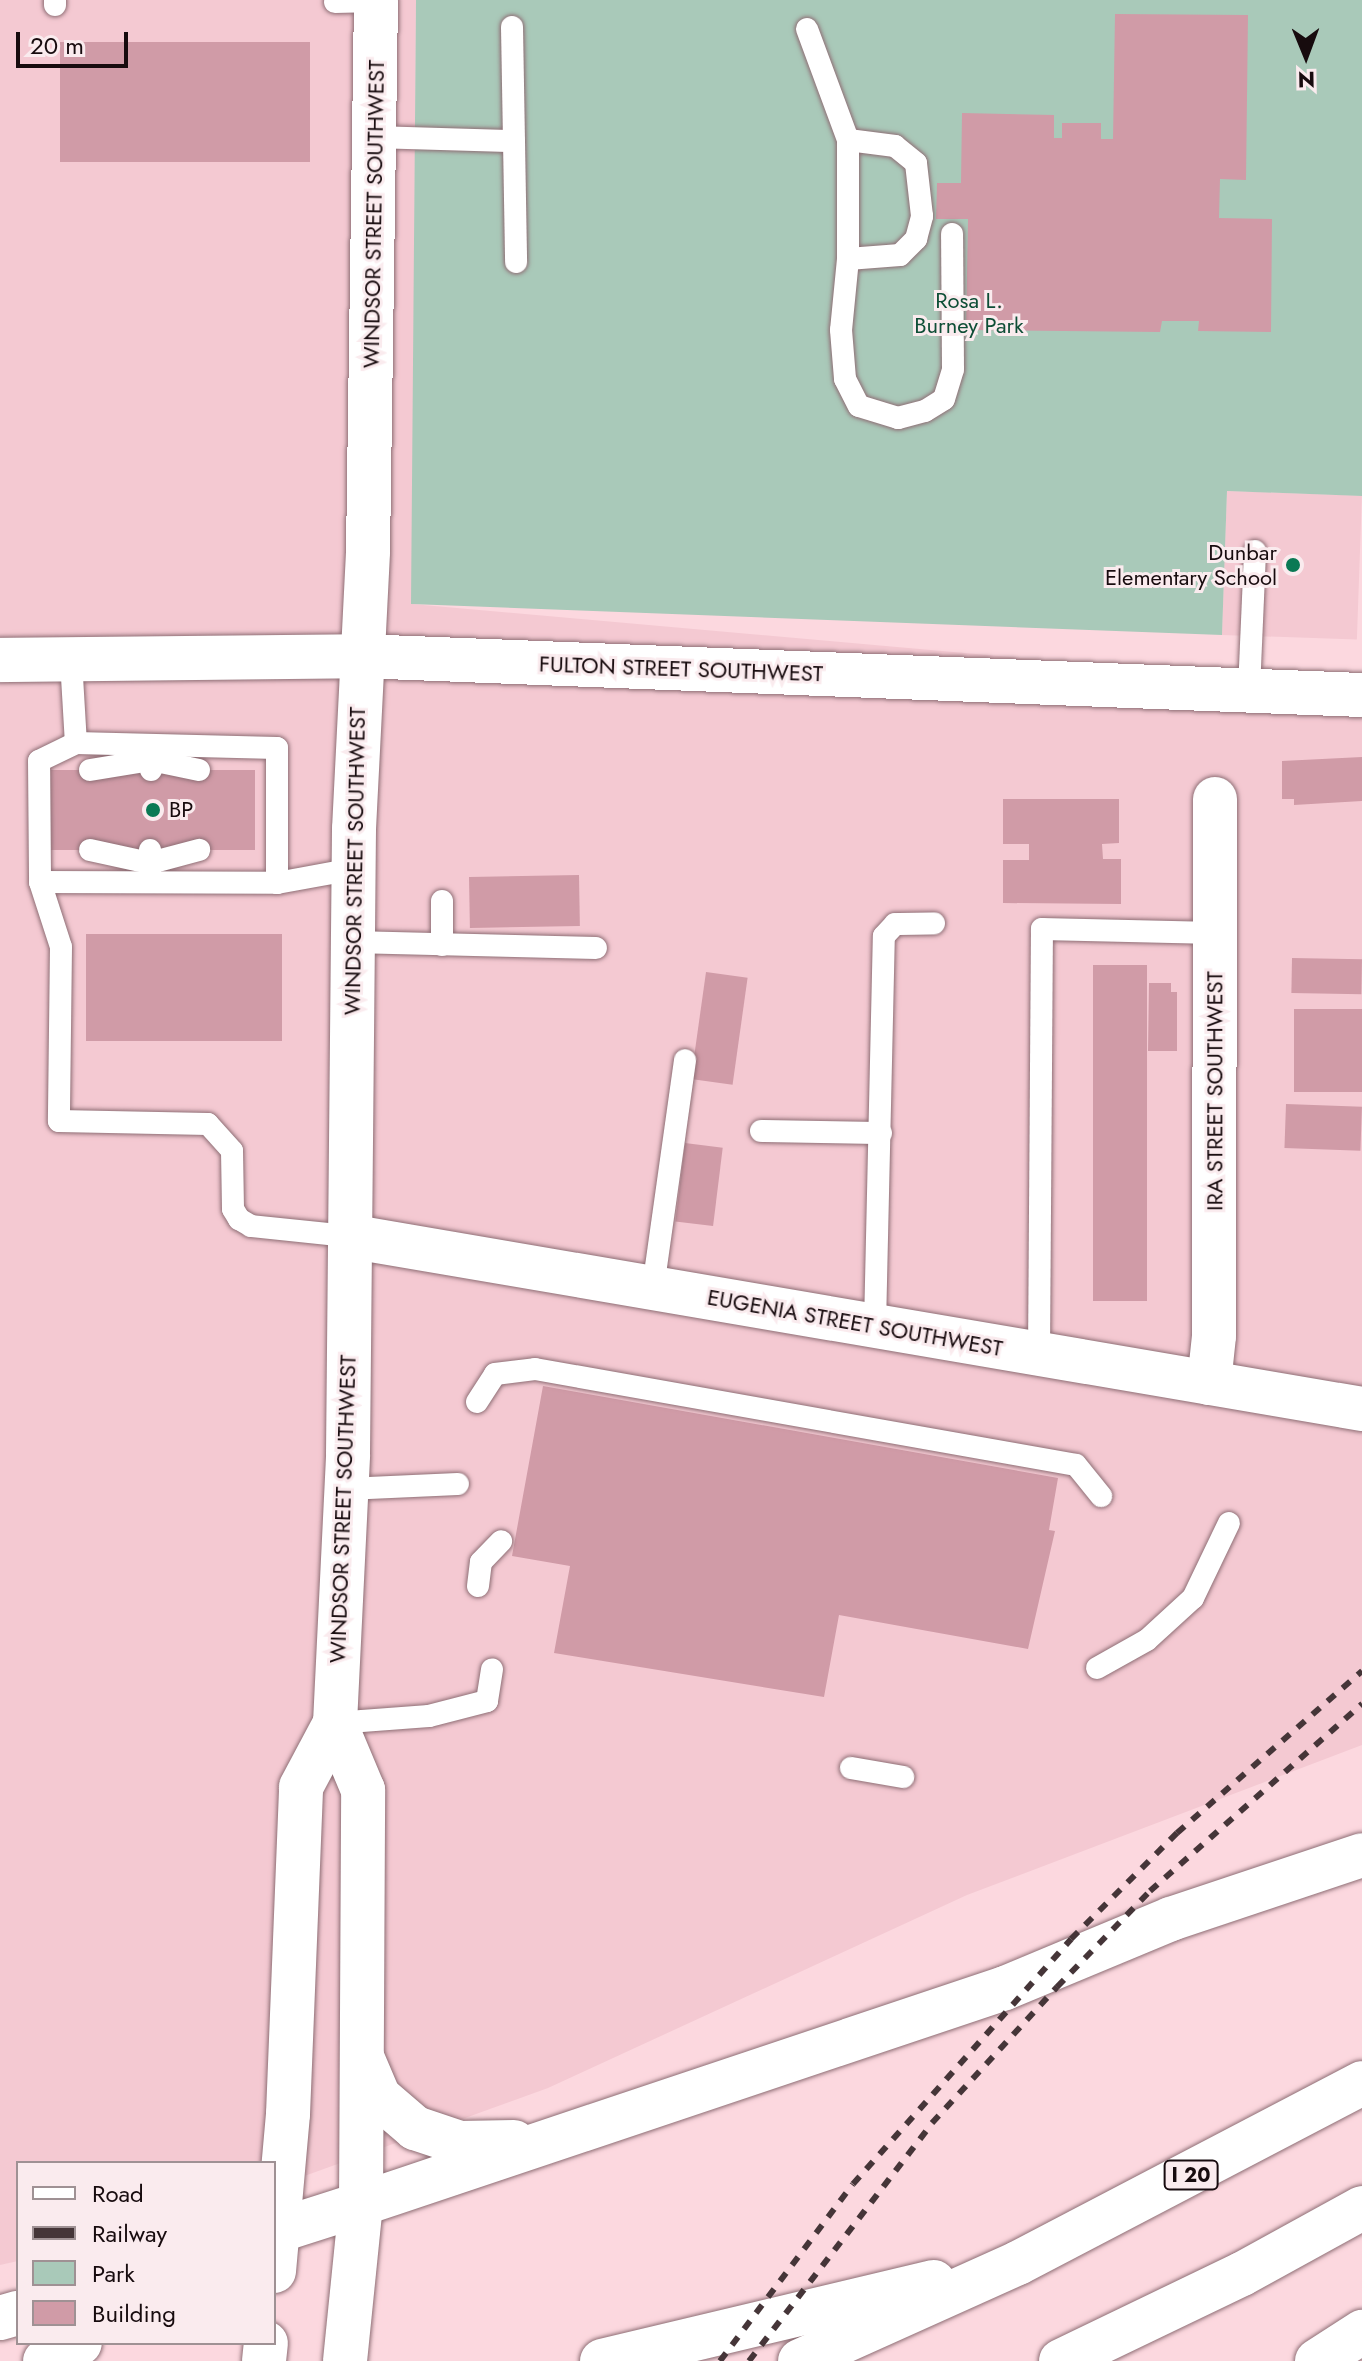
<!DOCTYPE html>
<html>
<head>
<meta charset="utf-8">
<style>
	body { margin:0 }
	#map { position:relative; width:1362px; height:2361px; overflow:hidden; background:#fcd8df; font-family:Jost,sans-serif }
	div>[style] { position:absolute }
	.built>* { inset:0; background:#f4c9d2; transform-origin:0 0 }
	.green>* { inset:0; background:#a9c9b9 }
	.building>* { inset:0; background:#d09ba7; transform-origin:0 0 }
	.roads { filter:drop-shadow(0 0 2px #8e6e75) drop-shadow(0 0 2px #8e6e75) }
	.service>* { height:22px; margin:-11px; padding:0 11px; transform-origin:11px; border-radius:11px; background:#fff }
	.minor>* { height:44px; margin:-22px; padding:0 22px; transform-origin:22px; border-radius:22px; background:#fff }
	.tertiary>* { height:44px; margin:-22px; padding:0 22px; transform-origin:22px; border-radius:22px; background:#fff }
	.secondary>* { height:44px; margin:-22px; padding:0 22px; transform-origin:22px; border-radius:22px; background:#fff }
	.motorway>* { height:44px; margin:-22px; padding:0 22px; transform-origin:22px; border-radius:22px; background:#fff }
	.rail>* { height:6px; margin-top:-3px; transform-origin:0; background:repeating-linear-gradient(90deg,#453538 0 10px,transparent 0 20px) }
	.dots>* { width:22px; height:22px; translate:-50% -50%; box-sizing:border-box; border:4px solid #faebee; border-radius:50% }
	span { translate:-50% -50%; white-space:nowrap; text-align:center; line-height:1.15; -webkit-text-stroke:6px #faebee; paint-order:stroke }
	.shield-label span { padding:2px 6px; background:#faebee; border:2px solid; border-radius:6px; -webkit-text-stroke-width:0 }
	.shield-label { font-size:20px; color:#170b0e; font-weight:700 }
	.street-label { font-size:22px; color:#170b0e }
	.park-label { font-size:22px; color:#0e4e36 }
	.poi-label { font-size:22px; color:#170b0e }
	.right { translate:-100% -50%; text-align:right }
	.left { translate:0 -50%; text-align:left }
	.legend { position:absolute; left:16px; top:2161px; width:260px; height:184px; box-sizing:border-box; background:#faebee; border:2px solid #9f9194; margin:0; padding:10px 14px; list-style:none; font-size:24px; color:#170b0e }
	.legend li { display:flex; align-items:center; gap:16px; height:40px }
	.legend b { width:40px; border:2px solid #9f9194 }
	.north { position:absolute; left:1266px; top:16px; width:80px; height:80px; -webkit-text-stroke:6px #faebee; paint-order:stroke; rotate:179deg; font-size:22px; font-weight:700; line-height:32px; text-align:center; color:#170b0e }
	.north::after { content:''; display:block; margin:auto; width:28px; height:36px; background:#170b0e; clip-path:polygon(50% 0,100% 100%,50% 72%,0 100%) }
	.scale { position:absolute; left:16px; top:32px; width:112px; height:36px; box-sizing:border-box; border:4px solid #170b0e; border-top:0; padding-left:10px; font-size:24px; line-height:28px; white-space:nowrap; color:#170b0e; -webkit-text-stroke:6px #faebee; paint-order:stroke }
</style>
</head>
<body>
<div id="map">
	<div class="built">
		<div style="clip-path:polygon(0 0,416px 0,412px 604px,1224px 676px,1362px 681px,1362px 1745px,967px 1895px,548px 2088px,274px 2187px,274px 2163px,18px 2163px,18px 2261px,0 2265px)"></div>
		<div style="left:1227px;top:491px;width:135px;height:144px;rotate:2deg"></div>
	</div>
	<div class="green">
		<div style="clip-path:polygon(416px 0,1362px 0,1362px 496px,1227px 491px,1222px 635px,411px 604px)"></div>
	</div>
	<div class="building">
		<div style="clip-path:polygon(1115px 14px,1248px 15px,1246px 180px,1220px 179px,1219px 218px,1272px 219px,1271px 332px,1198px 331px,1199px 321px,1162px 321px,1160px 332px,966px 330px,968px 219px,936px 219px,937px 183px,961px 183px,962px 113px,1054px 115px,1054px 138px,1062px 138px,1062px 123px,1101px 123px,1101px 139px,1113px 139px)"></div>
		<div style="left:310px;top:42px;width:120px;height:250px;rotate:90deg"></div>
		<div style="clip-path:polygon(1362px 757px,1362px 801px,1294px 805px,1294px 799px,1282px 799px,1282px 761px)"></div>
		<div style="left:51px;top:770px;width:204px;height:80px"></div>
		<div style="clip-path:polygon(1003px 799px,1119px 799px,1119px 843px,1102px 844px,1103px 859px,1121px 859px,1121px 904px,1003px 903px,1003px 860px,1029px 860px,1029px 844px,1003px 844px)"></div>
		<div style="left:579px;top:875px;width:51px;height:110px;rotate:89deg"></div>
		<div style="left:86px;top:934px;width:196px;height:107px"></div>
		<div style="left:1292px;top:958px;width:70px;height:35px;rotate:1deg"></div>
		<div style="left:1093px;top:965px;width:54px;height:336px"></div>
		<div style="left:706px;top:972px;width:42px;height:108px;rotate:8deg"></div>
		<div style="clip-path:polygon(1149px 983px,1171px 983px,1171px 992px,1177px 992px,1177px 1051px,1148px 1051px)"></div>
		<div style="left:1294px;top:1009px;width:68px;height:83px"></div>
		<div style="left:1286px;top:1104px;width:76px;height:44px;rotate:2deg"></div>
		<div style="left:685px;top:1143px;width:38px;height:79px;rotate:7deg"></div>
		<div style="clip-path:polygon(543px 1386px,1058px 1478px,1049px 1530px,1055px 1531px,1028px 1649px,839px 1615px,824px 1697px,554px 1653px,570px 1566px,512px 1556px)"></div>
	</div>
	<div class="roads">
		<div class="service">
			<div style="left:55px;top:0;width:5px;rotate:90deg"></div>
			<div style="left:335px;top:2px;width:41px;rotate:-1.4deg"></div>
			<div style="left:512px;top:27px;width:235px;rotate:89deg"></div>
			<div style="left:807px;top:29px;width:118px;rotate:69.7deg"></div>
			<div style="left:848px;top:140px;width:119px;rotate:90deg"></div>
			<div style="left:848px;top:259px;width:71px;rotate:95.6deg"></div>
			<div style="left:841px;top:330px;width:49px;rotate:85.3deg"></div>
			<div style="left:845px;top:379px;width:30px;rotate:63deg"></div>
			<div style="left:859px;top:406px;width:41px;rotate:17.1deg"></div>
			<div style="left:898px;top:418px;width:28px;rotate:-15deg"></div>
			<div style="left:925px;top:411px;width:22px;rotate:-32deg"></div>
			<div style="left:944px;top:399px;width:31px;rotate:-73deg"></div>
			<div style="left:953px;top:369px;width:135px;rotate:-90.4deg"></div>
			<div style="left:376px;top:137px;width:138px;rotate:1.7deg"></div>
			<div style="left:848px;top:259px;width:52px;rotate:-4.4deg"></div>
			<div style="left:900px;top:255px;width:23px;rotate:-45deg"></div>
			<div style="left:916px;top:239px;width:24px;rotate:-75deg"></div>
			<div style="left:922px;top:216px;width:53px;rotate:-96.5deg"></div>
			<div style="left:916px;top:163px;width:27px;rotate:-141deg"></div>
			<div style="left:895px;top:146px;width:47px;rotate:-172.7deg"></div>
			<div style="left:71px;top:660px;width:83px;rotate:86.6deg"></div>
			<div style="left:76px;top:743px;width:41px;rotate:154.1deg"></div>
			<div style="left:39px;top:761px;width:121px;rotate:89.5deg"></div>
			<div style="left:40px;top:882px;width:237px;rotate:0.2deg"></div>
			<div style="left:277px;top:883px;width:77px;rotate:-10.4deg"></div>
			<div style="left:1249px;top:690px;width:139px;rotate:-87.5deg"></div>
			<div style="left:76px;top:743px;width:201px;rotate:1.4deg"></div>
			<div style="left:277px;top:748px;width:135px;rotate:90deg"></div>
			<div style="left:151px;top:746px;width:14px;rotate:90deg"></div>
			<div style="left:151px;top:760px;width:49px;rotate:11.8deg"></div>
			<div style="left:90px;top:770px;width:62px;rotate:-9.3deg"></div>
			<div style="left:151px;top:760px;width:10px;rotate:90deg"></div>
			<div style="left:90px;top:850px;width:61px;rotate:12.2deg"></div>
			<div style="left:150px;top:863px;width:13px;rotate:-90deg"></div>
			<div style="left:150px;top:874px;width:11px;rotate:-90deg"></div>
			<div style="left:150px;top:863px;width:51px;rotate:-14.9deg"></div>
			<div style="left:40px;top:882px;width:68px;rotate:72.1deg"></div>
			<div style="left:61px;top:947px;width:174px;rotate:90.7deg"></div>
			<div style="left:59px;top:1121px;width:149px;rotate:1.2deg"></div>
			<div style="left:208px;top:1124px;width:36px;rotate:48deg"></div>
			<div style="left:232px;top:1151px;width:58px;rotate:89deg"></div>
			<div style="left:233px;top:1209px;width:12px;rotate:59deg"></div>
			<div style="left:239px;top:1219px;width:14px;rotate:30deg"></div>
			<div style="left:251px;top:1226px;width:98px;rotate:5.9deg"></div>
			<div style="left:442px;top:901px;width:44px;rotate:90deg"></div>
			<div style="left:352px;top:942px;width:244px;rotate:1.4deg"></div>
			<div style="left:761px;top:1131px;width:120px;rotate:1deg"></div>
			<div style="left:653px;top:1288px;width:230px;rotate:-82deg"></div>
			<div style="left:875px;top:1326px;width:390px;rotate:-88.7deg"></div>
			<div style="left:884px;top:936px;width:16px;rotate:-47deg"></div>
			<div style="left:895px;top:924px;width:39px;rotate:-1deg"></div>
			<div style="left:1039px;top:1354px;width:425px;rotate:-89.6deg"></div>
			<div style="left:1042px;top:929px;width:173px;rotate:1.3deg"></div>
			<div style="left:477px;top:1402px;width:33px;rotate:-57deg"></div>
			<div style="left:495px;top:1374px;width:40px;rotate:-7.1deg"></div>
			<div style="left:535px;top:1369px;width:549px;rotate:10.06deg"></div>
			<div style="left:1076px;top:1465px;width:40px;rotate:51deg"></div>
			<div style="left:346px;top:1489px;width:112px;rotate:-2.6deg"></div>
			<div style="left:478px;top:1586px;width:24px;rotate:-83deg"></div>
			<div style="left:481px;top:1562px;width:29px;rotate:-46deg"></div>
			<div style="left:1097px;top:1668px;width:57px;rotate:-29.2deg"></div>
			<div style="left:1147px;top:1640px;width:62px;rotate:-42.4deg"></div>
			<div style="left:1193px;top:1598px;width:83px;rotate:-64.4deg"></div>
			<div style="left:335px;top:1723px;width:94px;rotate:-4.3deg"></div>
			<div style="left:429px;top:1716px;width:60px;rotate:-14.5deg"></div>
			<div style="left:487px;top:1701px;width:32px;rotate:-81deg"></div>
			<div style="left:851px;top:1768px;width:53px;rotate:9.8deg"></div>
		</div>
		<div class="minor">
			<div style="left:348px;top:1236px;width:1029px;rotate:9.68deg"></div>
			<div style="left:1209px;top:1383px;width:47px;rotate:-83.9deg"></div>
			<div style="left:1214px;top:1336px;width:537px;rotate:-89.89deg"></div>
		</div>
		<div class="tertiary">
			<div style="left:0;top:660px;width:360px;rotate:-0.6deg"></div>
			<div style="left:360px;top:656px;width:1003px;rotate:2.23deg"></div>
			<div style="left:274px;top:2271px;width:158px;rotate:-84.9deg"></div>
			<div style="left:288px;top:2114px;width:327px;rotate:-87.7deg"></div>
			<div style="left:301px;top:1787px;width:72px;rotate:-62deg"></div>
			<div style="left:264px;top:2361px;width:18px;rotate:-84deg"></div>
			<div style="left:345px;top:2361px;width:158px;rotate:-84.2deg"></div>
			<div style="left:361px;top:2204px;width:414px;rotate:-89.7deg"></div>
			<div style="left:363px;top:1790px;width:73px;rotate:-112.7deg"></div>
			<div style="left:335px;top:1723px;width:269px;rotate:-87.2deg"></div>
			<div style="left:348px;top:1454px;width:625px;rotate:-89.45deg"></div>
			<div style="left:354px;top:829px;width:278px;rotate:-87.1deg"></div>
			<div style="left:368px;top:551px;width:551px;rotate:-89.17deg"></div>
		</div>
		<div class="secondary">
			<div style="left:274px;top:2232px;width:91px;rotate:-17.8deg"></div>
			<div style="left:0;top:2318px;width:19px;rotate:-16deg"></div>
		</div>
		<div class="motorway">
			<div style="left:362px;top:2057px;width:43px;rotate:67deg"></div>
			<div style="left:379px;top:2097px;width:48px;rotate:40.7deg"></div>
			<div style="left:415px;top:2128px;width:47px;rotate:18.4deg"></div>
			<div style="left:460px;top:2143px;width:54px;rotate:-1.1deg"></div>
			<div style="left:361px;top:2204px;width:679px;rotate:-18.54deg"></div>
			<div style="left:1005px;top:1988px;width:180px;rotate:-22.6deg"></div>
			<div style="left:1171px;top:1919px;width:201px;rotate:-18.5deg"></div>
			<div style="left:274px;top:2233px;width:5px;rotate:-37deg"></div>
			<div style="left:45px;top:2361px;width:39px;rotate:-27deg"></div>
			<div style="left:602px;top:2361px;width:341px;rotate:-13.4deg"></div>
			<div style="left:800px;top:2361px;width:239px;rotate:-24.2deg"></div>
			<div style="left:1018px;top:2263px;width:388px;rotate:-27.6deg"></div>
			<div style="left:1061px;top:2361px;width:201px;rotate:-25.7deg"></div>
			<div style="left:1242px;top:2274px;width:137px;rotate:-28.8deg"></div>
			<div style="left:1317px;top:2361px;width:54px;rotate:-32.8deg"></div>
		</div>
	</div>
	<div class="rail">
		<div style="left:720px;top:2361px;width:221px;rotate:-53.1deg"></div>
		<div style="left:853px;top:2184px;width:328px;rotate:-48.3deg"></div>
		<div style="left:1071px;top:1939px;width:150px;rotate:-45deg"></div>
		<div style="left:1177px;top:1833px;width:246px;rotate:-41.2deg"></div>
		<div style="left:749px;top:2361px;width:300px;rotate:-52.4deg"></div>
		<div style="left:932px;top:2123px;width:185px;rotate:-47.4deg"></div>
		<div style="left:1057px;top:1987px;width:134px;rotate:-45.9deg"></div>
		<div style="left:1150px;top:1891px;width:283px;rotate:-41.4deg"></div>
	</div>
	<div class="dots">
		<div style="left:1293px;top:565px;background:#0a7954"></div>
		<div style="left:153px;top:810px;background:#0a7954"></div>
	</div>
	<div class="shield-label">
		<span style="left:1191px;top:2175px">I 20</span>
	</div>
	<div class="street-label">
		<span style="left:374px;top:214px;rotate:-89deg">WINDSOR STREET SOUTHWEST</span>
		<span style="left:681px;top:669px;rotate:2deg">FULTON STREET SOUTHWEST</span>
		<span style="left:355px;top:861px;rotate:-89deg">WINDSOR STREET SOUTHWEST</span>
		<span style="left:1215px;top:1091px;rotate:-90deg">IRA STREET SOUTHWEST</span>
		<span style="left:855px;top:1323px;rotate:10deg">EUGENIA STREET SOUTHWEST</span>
		<span style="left:343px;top:1509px;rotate:-88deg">WINDSOR STREET SOUTHWEST</span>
	</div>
	<div class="park-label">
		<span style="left:969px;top:313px">Rosa L.<br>Burney Park</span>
	</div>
	<div class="poi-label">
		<span class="right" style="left:1277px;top:565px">Dunbar<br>Elementary School</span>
		<span class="left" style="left:169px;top:810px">BP</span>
	</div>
	<ul class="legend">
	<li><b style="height:10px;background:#fff"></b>Road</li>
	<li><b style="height:10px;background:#453538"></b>Railway</li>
	<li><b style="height:22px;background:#a9c9b9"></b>Park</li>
	<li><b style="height:22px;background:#d09ba7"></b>Building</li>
	</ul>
	<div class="north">N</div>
	<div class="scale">20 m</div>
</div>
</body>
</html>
